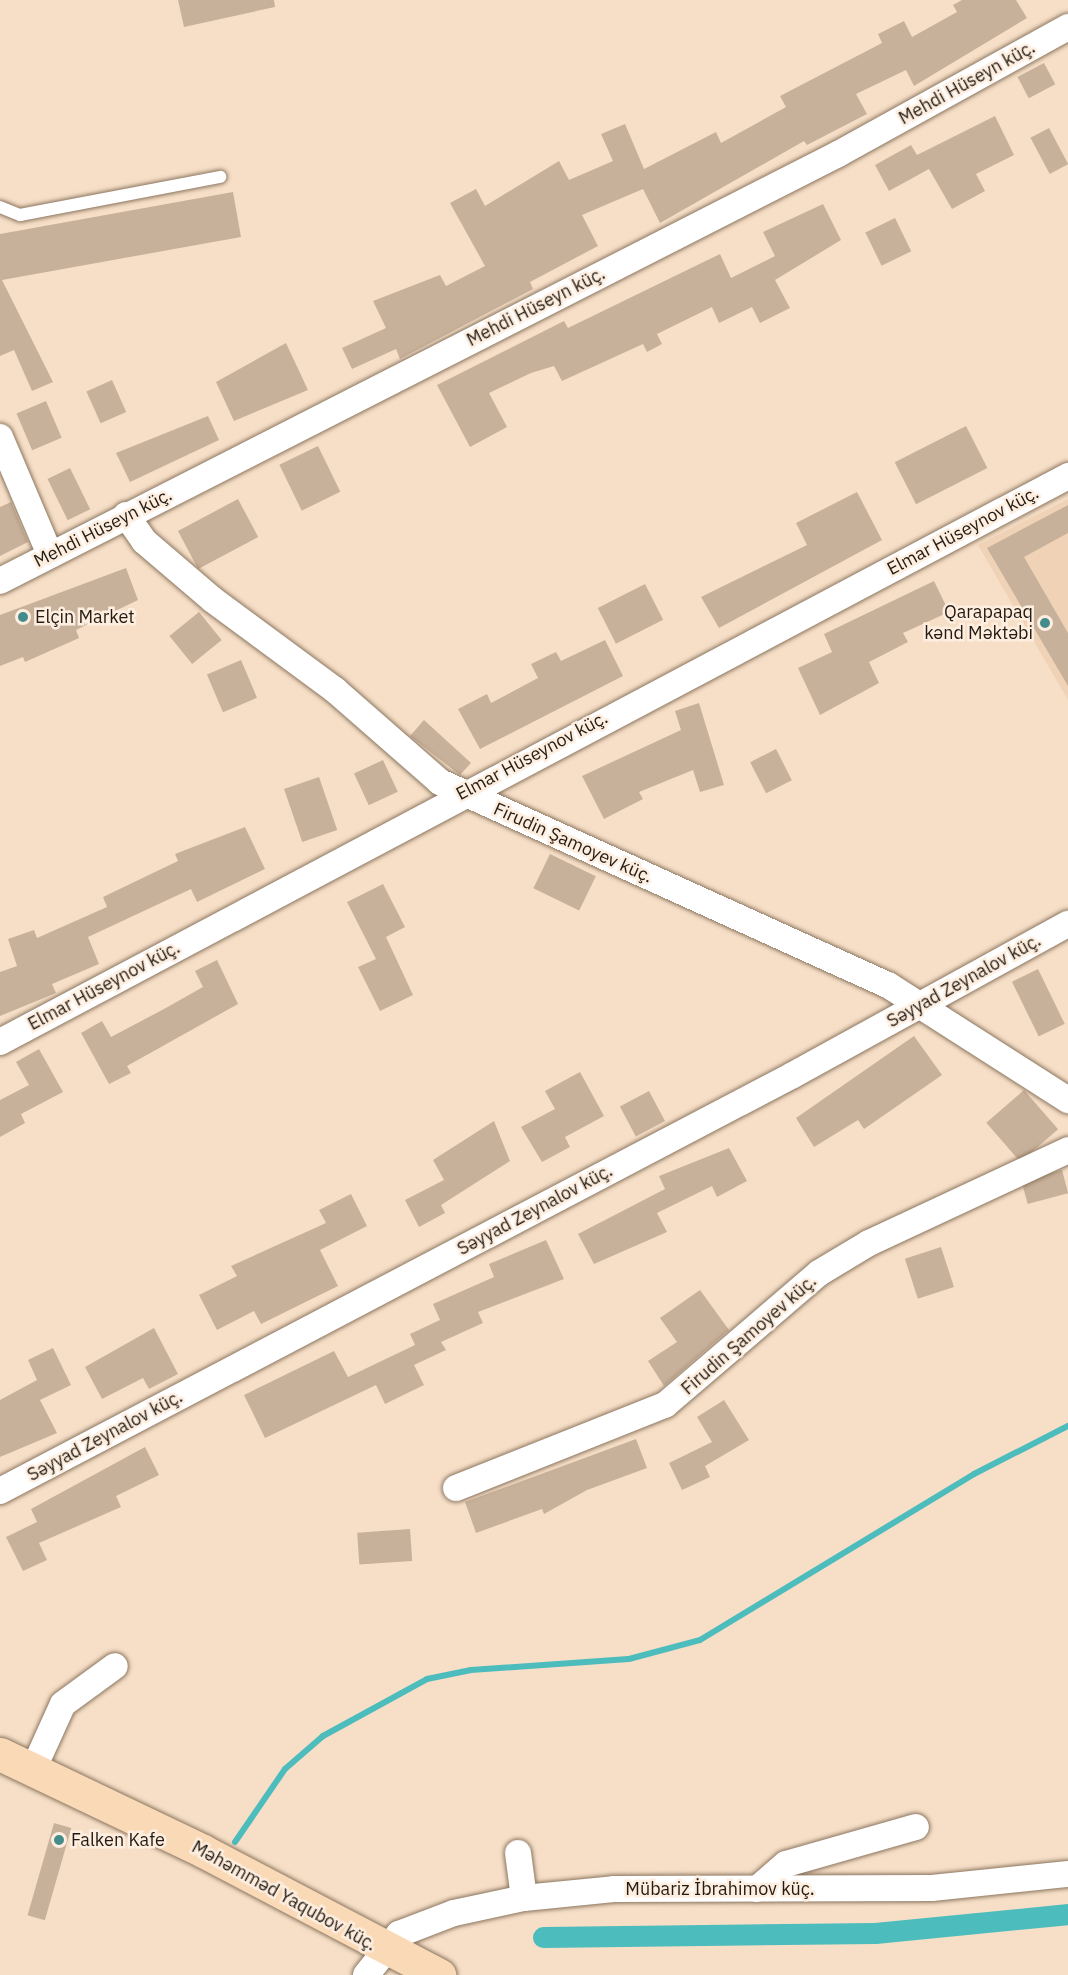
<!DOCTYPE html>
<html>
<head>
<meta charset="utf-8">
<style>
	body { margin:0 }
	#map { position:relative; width:1068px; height:1975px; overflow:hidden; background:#f7dfc7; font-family:"IBM Plex Sans",sans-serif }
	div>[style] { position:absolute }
	.built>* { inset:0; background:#f0d3b6 }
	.stream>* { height:6px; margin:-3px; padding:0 3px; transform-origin:3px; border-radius:3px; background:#4dbcbd }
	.canal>* { height:21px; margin:-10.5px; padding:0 10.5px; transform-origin:10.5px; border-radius:10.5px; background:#4dbcbd }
	.building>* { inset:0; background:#c8b19a; transform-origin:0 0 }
	.roads { filter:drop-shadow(0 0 2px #8b7660) drop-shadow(0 0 2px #8b7660) }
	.lane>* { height:12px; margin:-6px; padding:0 6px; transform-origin:6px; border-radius:6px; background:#fff }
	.street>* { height:26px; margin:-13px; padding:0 13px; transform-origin:13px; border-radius:13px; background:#fff }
	.primary>* { height:33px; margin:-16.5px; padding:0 16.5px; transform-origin:16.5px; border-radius:16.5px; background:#f9d9b6 }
	.dots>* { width:16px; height:16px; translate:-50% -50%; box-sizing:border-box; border:3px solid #fdeee0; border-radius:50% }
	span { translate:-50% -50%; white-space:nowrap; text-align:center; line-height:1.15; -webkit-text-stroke:5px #fdeee0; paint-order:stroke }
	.street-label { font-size:18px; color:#241c13 }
	.poi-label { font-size:18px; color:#241c13 }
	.right { translate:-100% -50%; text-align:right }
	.left { translate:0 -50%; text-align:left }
</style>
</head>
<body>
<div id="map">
	<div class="built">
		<div style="clip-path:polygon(1068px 499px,1068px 700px,978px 545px)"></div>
	</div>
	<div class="stream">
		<div style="left:235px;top:1842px;width:88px;rotate:-55.6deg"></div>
		<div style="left:285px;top:1769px;width:50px;rotate:-41deg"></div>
		<div style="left:323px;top:1736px;width:119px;rotate:-28.7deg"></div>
		<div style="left:427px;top:1679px;width:45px;rotate:-11.6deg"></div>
		<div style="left:471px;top:1670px;width:158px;rotate:-4deg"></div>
		<div style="left:629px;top:1659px;width:73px;rotate:-15deg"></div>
		<div style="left:700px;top:1640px;width:320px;rotate:-31.2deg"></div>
		<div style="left:974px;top:1474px;width:106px;rotate:-27.1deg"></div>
	</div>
	<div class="canal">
		<div style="left:543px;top:1937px;width:332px;rotate:-0.7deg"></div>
		<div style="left:875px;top:1933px;width:194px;rotate:-5.6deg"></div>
	</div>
	<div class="building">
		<div style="clip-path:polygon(178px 0,274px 0,275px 7px,184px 27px)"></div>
		<div style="clip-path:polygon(962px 0,1016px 0,1027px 18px,914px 86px,906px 70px,856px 94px,867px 114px,807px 145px,804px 141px,660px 223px,643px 189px,582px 215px,598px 246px,530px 282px,533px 289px,400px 359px,396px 349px,352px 369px,342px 348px,386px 328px,373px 301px,440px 275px,446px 286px,485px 266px,450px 203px,476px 189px,485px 206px,559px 161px,569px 180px,613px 161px,601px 134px,625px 124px,644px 169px,716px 132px,721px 143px,786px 107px,780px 96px,882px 43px,878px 34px,904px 21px,912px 37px,957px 12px,953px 5px)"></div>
		<div style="left:1044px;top:63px;width:24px;height:30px;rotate:62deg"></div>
		<div style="clip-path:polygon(995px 116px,1014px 155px,976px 174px,985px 191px,952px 209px,929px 169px,889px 191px,875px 165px,911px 145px,917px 155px)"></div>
		<div style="left:1049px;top:128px;width:41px;height:21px;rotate:62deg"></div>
		<div style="clip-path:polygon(233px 192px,241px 237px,2px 280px,53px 382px,32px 391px,14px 350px,0 356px,0 234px)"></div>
		<div style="clip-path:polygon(823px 204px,841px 240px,775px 280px,790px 308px,760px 323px,752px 307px,719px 323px,712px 307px,657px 334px,662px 344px,647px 352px,643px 344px,562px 381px,554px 366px,531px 373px,489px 393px,507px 427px,470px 447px,437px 385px,564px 321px,568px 328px,720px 254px,731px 278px,775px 256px,763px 232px)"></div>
		<div style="left:895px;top:218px;width:37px;height:33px;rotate:64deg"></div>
		<div style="clip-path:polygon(286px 343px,308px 390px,234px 421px,216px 382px)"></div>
		<div style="left:112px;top:380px;width:35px;height:28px;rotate:66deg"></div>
		<div style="left:46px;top:401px;width:40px;height:32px;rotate:67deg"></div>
		<div style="clip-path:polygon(208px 416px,219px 440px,130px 482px,116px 453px)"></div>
		<div style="left:966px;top:426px;width:47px;height:80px;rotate:63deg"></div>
		<div style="left:318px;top:446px;width:51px;height:43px;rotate:64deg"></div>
		<div style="left:70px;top:468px;width:46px;height:25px;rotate:64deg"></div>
		<div style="clip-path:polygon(857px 492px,882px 540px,719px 628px,701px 597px,807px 545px,796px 523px)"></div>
		<div style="left:238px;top:499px;width:43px;height:68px;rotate:62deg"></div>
		<div style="clip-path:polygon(11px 502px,28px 542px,0 556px,0 507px)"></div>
		<div style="clip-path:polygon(1068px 505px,1068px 533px,1024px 557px,1068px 633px,1068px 686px,987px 548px)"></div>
		<div style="clip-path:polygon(126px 568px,138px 600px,76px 630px,79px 638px,25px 662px,23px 657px,0 666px,0 615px)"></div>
		<div style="clip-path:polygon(934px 581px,949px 612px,903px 633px,908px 642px,869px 662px,879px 683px,820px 715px,798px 668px,832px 652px,824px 634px)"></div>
		<div style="left:645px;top:584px;width:40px;height:53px;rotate:63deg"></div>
		<div style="left:199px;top:612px;width:36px;height:38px;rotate:51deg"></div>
		<div style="clip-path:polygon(605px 640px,623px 676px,480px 749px,458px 709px,487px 694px,491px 703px,538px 678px,531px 664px,556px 652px,561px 661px)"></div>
		<div style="left:241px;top:660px;width:41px;height:37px;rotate:67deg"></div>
		<div style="clip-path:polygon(699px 703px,724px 785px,700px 792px,693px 770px,639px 792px,643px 799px,604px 819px,582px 776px,681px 730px,675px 711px)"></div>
		<div style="clip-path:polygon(424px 720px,471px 763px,460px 775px,410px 736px)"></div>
		<div style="left:776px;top:749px;width:35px;height:29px;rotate:63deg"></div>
		<div style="left:383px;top:760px;width:35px;height:32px;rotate:65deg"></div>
		<div style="left:319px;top:777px;width:56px;height:37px;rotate:71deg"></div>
		<div style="clip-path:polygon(245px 827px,265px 869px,197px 902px,191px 889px,88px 937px,99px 964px,52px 984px,56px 993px,0 1016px,0 972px,17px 966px,8px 939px,34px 930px,37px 938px,107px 907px,103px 897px,178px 861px,175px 854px)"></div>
		<div style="left:550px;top:854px;width:51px;height:38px;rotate:26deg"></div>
		<div style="clip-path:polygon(383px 884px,405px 927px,386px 937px,413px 995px,380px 1011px,358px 967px,376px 959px,347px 902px)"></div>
		<div style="clip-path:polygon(217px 960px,238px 1004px,127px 1066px,131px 1073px,109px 1084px,81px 1033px,102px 1021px,111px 1037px,164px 1009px,203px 987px,195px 971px)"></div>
		<div style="left:1038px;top:969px;width:61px;height:29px;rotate:64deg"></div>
		<div style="clip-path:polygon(914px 1036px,942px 1075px,864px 1129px,858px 1120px,814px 1147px,796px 1118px)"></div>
		<div style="clip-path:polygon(39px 1049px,63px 1092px,21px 1114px,25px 1123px,0 1137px,0 1100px,29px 1085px,16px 1062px)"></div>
		<div style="clip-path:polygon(580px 1072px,604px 1116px,565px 1137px,570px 1147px,542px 1162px,521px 1127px,555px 1109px,545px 1091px)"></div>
		<div style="left:1024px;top:1090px;width:52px;height:50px;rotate:49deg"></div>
		<div style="left:649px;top:1091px;width:34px;height:33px;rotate:62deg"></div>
		<div style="clip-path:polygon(494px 1121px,510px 1161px,441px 1205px,445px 1213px,419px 1227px,405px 1200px,444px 1180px,433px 1160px)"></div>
		<div style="clip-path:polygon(729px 1148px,747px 1181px,717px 1197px,712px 1186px,657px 1213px,667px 1232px,594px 1264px,578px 1234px,665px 1189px,659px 1176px)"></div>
		<div style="left:1062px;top:1170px;width:24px;height:42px;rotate:75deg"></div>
		<div style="clip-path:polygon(351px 1194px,367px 1226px,320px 1250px,338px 1286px,261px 1324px,254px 1311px,217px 1330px,199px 1295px,237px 1276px,231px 1266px,326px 1223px,319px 1210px)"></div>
		<div style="clip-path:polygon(546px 1240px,564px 1279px,478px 1312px,483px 1323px,441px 1342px,446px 1350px,414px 1365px,424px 1385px,385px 1404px,376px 1385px,265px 1438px,244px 1395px,334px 1351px,348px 1377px,415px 1345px,410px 1334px,440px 1320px,433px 1304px,494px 1277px,489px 1264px)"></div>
		<div style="left:941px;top:1247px;width:42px;height:38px;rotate:72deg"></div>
		<div style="clip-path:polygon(700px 1290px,729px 1330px,664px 1386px,648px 1361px,677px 1342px,660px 1318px)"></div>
		<div style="clip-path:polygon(154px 1328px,178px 1374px,149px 1389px,143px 1378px,102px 1399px,85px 1367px)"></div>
		<div style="clip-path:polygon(53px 1348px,71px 1385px,40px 1400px,57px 1433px,0 1457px,0 1400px,37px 1380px,28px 1360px)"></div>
		<div style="clip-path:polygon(724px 1400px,749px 1440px,705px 1466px,710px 1477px,682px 1490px,669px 1463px,712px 1442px,697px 1417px)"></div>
		<div style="clip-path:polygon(636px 1439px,647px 1468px,587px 1490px,544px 1514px,542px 1509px,476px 1533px,465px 1502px)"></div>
		<div style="clip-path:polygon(145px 1447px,159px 1475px,116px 1496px,121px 1507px,39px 1543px,47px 1560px,23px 1571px,6px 1537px,37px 1522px,31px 1509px)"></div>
		<div style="left:410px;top:1529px;width:32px;height:53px;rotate:86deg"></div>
		<div style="left:54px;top:1823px;width:18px;height:96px;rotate:16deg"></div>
	</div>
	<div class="roads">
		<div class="lane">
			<div style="left:0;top:207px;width:22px;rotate:22deg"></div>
			<div style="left:20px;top:215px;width:204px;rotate:-10.8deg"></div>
		</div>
		<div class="street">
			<div style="left:0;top:437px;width:128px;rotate:67deg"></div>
			<div style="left:126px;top:515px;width:32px;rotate:55deg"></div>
			<div style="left:144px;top:541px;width:91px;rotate:40.5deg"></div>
			<div style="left:213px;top:600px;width:152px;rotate:36.4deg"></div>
			<div style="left:335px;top:690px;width:140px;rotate:41.2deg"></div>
			<div style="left:440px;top:782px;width:492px;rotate:24.4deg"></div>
			<div style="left:888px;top:985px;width:214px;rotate:32.6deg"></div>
			<div style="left:0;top:581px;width:941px;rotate:-27deg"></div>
			<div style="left:838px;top:154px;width:263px;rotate:-28.9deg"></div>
			<div style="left:0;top:1042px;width:1209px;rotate:-27.92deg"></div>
			<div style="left:456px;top:1488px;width:225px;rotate:-21.7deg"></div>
			<div style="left:665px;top:1405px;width:203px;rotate:-40.6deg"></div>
			<div style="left:819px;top:1273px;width:58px;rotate:-31deg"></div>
			<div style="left:869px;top:1243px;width:220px;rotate:-25deg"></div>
			<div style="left:0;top:1491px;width:895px;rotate:-27.68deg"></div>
			<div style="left:793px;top:1075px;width:314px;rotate:-28.8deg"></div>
			<div style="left:33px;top:1770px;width:72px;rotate:-65.6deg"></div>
			<div style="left:63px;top:1704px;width:64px;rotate:-36.2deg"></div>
			<div style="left:518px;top:1853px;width:45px;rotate:82.4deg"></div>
			<div style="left:757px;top:1889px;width:38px;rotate:-41deg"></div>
			<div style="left:786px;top:1864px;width:135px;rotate:-15.9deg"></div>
			<div style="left:366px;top:1975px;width:53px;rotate:-51.2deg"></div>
			<div style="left:399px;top:1934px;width:59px;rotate:-20.9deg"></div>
			<div style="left:454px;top:1913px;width:72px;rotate:-12.1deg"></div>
			<div style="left:524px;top:1898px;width:90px;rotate:-5.7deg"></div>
			<div style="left:614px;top:1889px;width:318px;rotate:-0.2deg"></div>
			<div style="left:932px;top:1888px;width:137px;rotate:-5.9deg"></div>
		</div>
		<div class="primary">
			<div style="left:0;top:1754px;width:225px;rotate:25.5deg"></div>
			<div style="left:203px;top:1851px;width:267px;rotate:27.7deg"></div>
		</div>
	</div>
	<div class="dots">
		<div style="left:23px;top:617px;background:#448c8c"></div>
		<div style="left:1045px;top:623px;background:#448c8c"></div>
		<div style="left:59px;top:1840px;background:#448c8c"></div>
	</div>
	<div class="street-label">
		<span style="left:967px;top:83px;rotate:-29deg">Mehdi Hüseyn küç.</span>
		<span style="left:536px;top:307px;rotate:-27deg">Mehdi Hüseyn küç.</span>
		<span style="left:103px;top:528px;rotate:-27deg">Mehdi Hüseyn küç.</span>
		<span style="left:963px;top:531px;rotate:-28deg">Elmar Hüseynov küç.</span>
		<span style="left:532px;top:756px;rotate:-28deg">Elmar Hüseynov küç.</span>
		<span style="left:573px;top:843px;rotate:24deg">Firudin Şamoyev küç.</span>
		<span style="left:964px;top:981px;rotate:-29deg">Səyyad Zeynalov küç.</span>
		<span style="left:104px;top:986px;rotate:-28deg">Elmar Hüseynov küç.</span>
		<span style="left:535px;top:1210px;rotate:-28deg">Səyyad Zeynalov küç.</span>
		<span style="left:749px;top:1335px;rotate:-41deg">Firudin Şamoyev küç.</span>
		<span style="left:105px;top:1436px;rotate:-28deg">Səyyad Zeynalov küç.</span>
		<span style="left:720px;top:1889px">Mübariz İbrahimov küç.</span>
		<span style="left:284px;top:1896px;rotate:29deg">Məhəmməd Yaqubov küç.</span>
	</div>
	<div class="poi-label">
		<span class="right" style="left:1033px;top:623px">Qarapapaq<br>kənd Məktəbi</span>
		<span class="left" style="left:35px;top:617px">Elçin Market</span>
		<span class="left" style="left:71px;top:1840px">Falken Kafe</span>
	</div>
</div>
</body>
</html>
